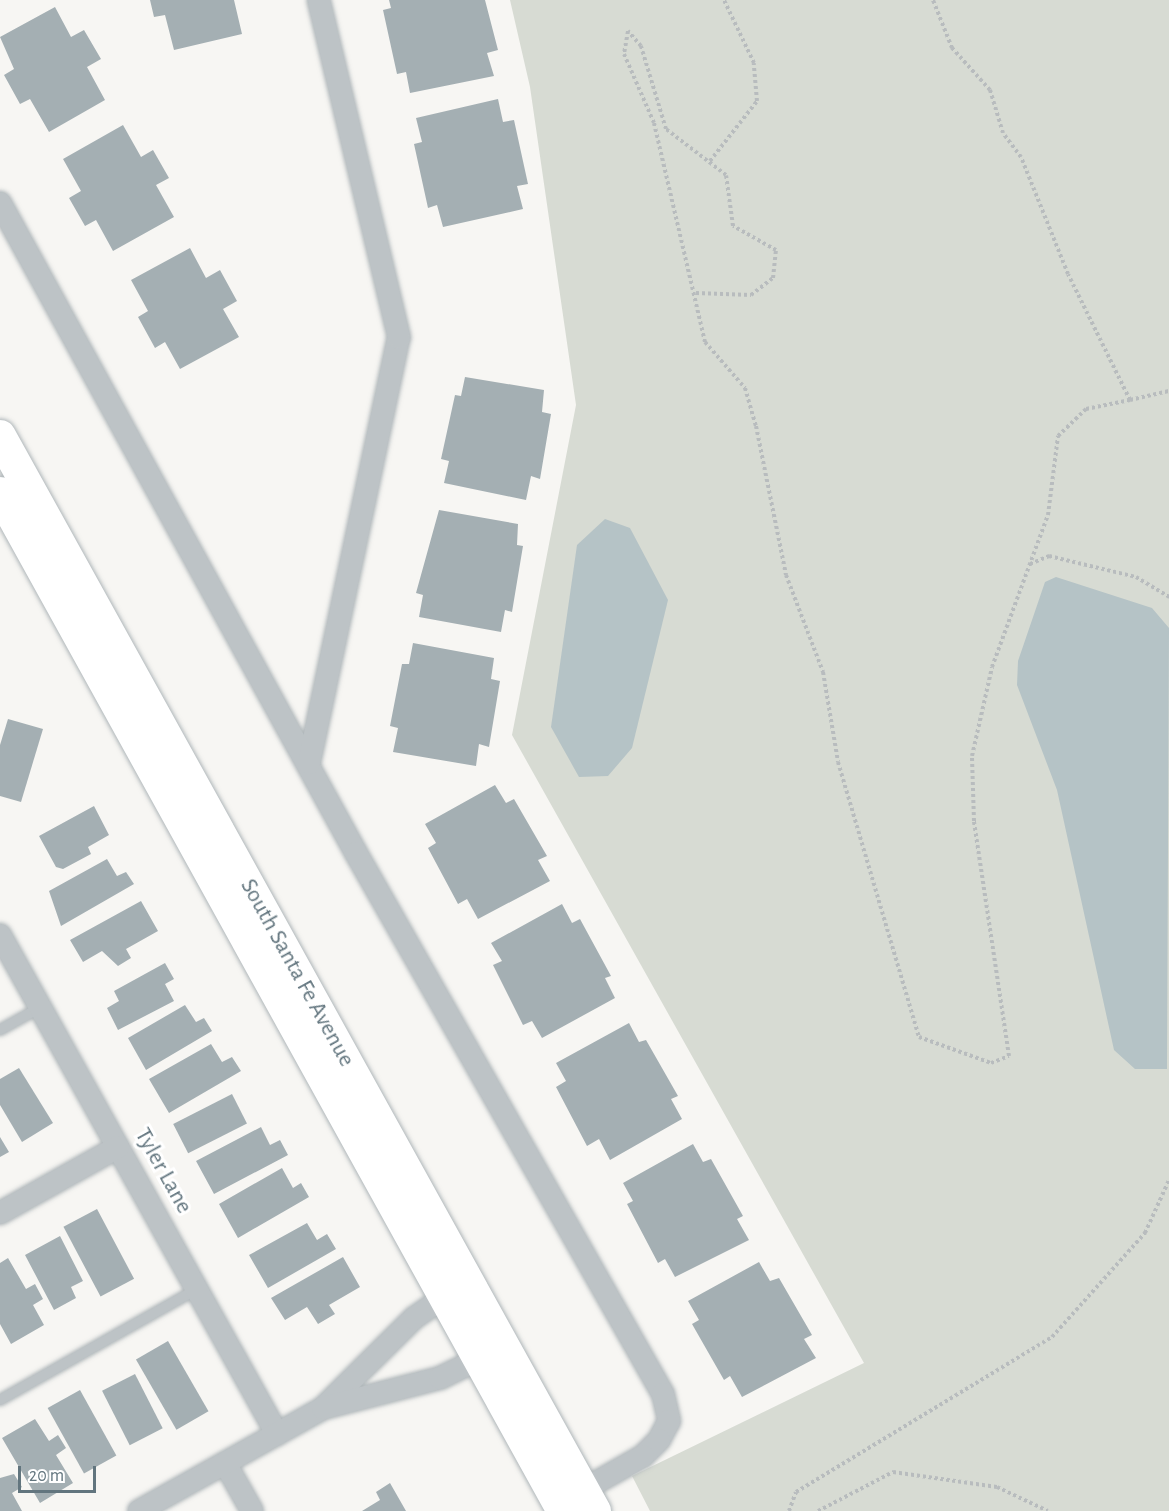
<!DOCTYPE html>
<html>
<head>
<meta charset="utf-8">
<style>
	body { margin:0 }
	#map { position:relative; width:1169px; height:1511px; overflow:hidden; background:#f7f6f3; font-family:"Alegreya Sans",sans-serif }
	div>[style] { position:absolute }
	.green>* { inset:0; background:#d7dbd3 }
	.water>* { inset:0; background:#b5c3c6 }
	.building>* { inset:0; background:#a4afb3; transform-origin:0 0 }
	.path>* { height:4px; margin-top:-2px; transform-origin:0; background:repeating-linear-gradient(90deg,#b8bcbe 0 3px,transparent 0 6px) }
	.roads { filter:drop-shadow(0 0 2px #b0b7ba) drop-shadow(0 0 2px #b0b7ba) }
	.service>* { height:10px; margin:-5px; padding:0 5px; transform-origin:5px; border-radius:5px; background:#bdc3c6 }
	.minor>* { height:22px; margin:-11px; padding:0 11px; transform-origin:11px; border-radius:11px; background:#bdc3c6 }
	.secondary>* { height:32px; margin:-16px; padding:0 16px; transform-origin:16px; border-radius:16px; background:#fff }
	span { translate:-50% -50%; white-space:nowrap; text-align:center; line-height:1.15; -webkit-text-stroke:6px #fff; paint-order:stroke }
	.street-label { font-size:24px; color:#62757e }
	.scale { position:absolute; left:18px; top:1466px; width:78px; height:27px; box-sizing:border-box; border:3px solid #62757e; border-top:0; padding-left:8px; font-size:18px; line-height:21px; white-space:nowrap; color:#62757e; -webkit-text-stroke:4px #fff; paint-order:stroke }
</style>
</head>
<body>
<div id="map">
	<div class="green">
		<div style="clip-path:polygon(510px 0,1169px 0,1169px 1511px,650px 1511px,632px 1476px,864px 1363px,512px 735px,576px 405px,530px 87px)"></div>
	</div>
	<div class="water">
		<div style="clip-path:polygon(605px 519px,630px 528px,668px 600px,632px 748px,608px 776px,579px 777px,551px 727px,577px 545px)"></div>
		<div style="clip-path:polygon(1056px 577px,1152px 608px,1169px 628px,1167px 1069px,1135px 1069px,1114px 1050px,1057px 790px,1017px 685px,1018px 661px,1045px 582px)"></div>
	</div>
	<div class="building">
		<div style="clip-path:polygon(150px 0,234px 0,242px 34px,174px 50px,165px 15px,154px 17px)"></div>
		<div style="clip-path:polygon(389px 0,485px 0,498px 50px,487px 53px,494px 76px,410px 93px,406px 72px,397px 74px,383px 10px,391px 8px)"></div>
		<div style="clip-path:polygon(55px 7px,71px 37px,84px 30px,101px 59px,87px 67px,105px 100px,49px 132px,30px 99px,20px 104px,4px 75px,14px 69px,0 37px)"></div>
		<div style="clip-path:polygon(498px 99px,503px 122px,514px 120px,528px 184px,517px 186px,523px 209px,443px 227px,437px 205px,428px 208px,414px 144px,422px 142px,416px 118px)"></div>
		<div style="clip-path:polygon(123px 125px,141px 157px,153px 150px,169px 178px,156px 185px,174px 217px,113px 251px,96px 220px,85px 226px,69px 198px,81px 191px,63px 159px)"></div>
		<div style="clip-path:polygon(190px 248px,206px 278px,220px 270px,237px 301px,223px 309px,239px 337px,180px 369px,165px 342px,155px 348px,138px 317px,148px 311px,131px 280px)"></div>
		<div style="clip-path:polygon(465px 377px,544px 390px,542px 412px,551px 414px,540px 479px,531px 476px,526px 500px,444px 483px,449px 461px,441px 459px,455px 395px,461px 396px)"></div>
		<div style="clip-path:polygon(439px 510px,518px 524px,517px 545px,523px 546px,512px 612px,505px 610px,501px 632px,419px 617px,423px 595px,416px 593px)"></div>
		<div style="clip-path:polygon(413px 643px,494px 658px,491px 679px,500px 681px,489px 747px,479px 744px,476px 766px,393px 752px,398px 728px,390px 726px,402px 664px,409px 664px)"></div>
		<div style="clip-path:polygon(8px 719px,43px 729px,21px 802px,0 796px,0 745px)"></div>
		<div style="clip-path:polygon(495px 785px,506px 803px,514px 799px,547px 856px,538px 860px,550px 881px,478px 919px,467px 899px,458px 904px,428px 848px,436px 843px,425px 824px)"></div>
		<div style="clip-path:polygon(94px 806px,109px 835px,88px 847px,91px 854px,63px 869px,56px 867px,39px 836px)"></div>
		<div style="clip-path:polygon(107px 859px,117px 876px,126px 872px,134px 884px,61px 926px,49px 891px)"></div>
		<div style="clip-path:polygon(141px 901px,158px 931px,126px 949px,131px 958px,118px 966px,102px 951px,83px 962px,70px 940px)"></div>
		<div style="clip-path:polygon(562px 904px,572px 923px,580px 919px,611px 976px,605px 978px,615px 998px,542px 1038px,532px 1021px,523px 1025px,493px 965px,502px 961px,491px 943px)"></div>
		<div style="clip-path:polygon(165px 963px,174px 979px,165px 984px,174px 1001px,118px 1030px,107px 1008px,119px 1001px,114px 991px)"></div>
		<div style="clip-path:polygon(185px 1005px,196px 1022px,204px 1018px,212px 1031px,146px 1070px,128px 1038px)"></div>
		<div style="clip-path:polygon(629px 1023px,639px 1042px,646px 1040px,678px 1096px,671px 1099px,682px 1119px,610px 1160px,599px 1139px,587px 1146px,556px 1087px,566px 1081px,556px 1063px)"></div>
		<div style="clip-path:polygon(211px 1044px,222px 1062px,232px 1057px,241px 1071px,169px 1113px,149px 1079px)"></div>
		<div style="clip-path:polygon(19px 1068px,53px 1123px,22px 1142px,0 1105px,0 1079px)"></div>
		<div style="left:232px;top:1094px;width:33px;height:66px;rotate:63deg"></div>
		<div style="clip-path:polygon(261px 1127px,270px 1145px,280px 1140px,288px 1155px,214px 1194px,196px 1161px)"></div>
		<div style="clip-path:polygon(0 1137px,9px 1152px,0 1157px)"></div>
		<div style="clip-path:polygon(693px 1144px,703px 1162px,711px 1159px,743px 1216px,737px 1219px,749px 1240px,675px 1277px,665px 1259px,658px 1263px,627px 1204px,633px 1201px,623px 1183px)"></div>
		<div style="clip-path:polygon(282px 1168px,293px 1188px,301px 1183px,309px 1197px,238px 1238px,219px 1204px)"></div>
		<div style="left:97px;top:1209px;width:79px;height:38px;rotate:62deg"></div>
		<div style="clip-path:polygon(307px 1223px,317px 1240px,327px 1234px,336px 1249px,268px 1288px,249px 1255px)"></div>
		<div style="clip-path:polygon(60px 1236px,83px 1281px,71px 1287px,76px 1298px,54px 1310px,25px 1255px)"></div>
		<div style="clip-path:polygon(343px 1257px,360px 1287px,329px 1305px,335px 1314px,318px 1324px,307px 1307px,285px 1320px,271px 1298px)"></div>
		<div style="clip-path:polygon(8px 1258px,26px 1289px,35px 1284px,43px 1299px,33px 1305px,44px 1325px,11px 1344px,0 1324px,0 1263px)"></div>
		<div style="clip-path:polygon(759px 1262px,770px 1281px,779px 1278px,812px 1335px,804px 1339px,816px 1358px,742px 1397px,730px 1376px,724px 1380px,692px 1324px,699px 1320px,688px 1301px)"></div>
		<div style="left:168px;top:1341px;width:81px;height:37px;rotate:60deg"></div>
		<div style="left:135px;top:1374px;width:61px;height:37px;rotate:63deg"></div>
		<div style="left:80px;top:1390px;width:75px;height:37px;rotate:61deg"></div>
		<div style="clip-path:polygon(35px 1419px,49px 1441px,58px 1435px,66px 1448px,56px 1455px,73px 1483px,40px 1503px,2px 1438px)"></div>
		<div style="clip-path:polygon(14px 1474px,22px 1487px,12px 1493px,22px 1511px,0 1511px,0 1478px)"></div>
		<div style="clip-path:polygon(390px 1483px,406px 1511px,362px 1511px,380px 1500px,376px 1492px)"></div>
	</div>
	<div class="path">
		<div style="left:710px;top:161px;width:76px;rotate:-51.9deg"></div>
		<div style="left:757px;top:101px;width:38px;rotate:-95deg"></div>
		<div style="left:754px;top:63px;width:70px;rotate:-115.5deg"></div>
		<div style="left:696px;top:293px;width:55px;rotate:2.1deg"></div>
		<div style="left:751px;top:295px;width:28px;rotate:-38deg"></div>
		<div style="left:773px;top:278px;width:28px;rotate:-84deg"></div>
		<div style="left:776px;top:250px;width:49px;rotate:-150.8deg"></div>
		<div style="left:733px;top:226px;width:51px;rotate:-97.8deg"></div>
		<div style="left:726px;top:175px;width:76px;rotate:-142.5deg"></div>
		<div style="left:666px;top:129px;width:87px;rotate:-106.8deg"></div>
		<div style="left:641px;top:46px;width:20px;rotate:-131deg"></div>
		<div style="left:628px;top:31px;width:23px;rotate:100deg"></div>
		<div style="left:624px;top:54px;width:75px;rotate:66.5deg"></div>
		<div style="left:654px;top:123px;width:225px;rotate:76.9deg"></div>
		<div style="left:705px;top:342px;width:61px;rotate:49deg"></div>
		<div style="left:745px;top:388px;width:40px;rotate:74deg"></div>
		<div style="left:756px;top:426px;width:152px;rotate:78.6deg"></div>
		<div style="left:786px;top:575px;width:104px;rotate:69.1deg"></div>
		<div style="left:823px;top:672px;width:91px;rotate:80.5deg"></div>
		<div style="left:838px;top:762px;width:287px;rotate:73.6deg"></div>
		<div style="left:919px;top:1037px;width:77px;rotate:19.9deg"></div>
		<div style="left:991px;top:1063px;width:19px;rotate:-21deg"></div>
		<div style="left:1009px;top:1056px;width:238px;rotate:-98.5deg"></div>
		<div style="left:974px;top:821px;width:65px;rotate:-91.8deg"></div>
		<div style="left:972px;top:756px;width:91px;rotate:-77.3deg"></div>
		<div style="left:992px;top:667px;width:162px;rotate:-69.8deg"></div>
		<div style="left:1048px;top:515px;width:80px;rotate:-82.8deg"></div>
		<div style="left:1058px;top:436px;width:39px;rotate:-44deg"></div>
		<div style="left:1086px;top:409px;width:45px;rotate:-11.6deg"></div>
		<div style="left:1130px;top:400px;width:140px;rotate:-116.2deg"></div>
		<div style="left:1068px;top:274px;width:126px;rotate:-111.9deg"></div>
		<div style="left:1021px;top:157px;width:30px;rotate:-127deg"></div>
		<div style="left:1003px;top:133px;width:45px;rotate:-106.8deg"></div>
		<div style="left:990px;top:90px;width:57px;rotate:-132.1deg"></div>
		<div style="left:952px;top:48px;width:52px;rotate:-111.6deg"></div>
		<div style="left:1130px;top:400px;width:40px;rotate:-13deg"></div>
		<div style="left:1030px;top:564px;width:21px;rotate:-23deg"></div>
		<div style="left:1049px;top:556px;width:89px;rotate:13.6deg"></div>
		<div style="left:1136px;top:577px;width:39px;rotate:31deg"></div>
		<div style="left:789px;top:1511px;width:20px;rotate:-70deg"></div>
		<div style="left:796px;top:1492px;width:299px;rotate:-31.2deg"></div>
		<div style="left:1052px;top:1337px;width:140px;rotate:-48.2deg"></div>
		<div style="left:1145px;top:1233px;width:58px;rotate:-65.6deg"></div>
		<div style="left:818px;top:1511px;width:85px;rotate:-27.5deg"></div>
		<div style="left:893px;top:1472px;width:105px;rotate:8.2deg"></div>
		<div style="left:997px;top:1487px;width:56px;rotate:25.2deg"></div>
	</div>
	<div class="roads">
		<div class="service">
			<div style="left:0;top:1030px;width:47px;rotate:-29.3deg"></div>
			<div style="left:0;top:1400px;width:226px;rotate:-29.4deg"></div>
		</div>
		<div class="minor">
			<div style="left:0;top:203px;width:741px;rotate:61.29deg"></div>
			<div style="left:356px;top:853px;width:622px;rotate:60.43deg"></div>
			<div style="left:663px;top:1394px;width:28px;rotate:77deg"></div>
			<div style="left:669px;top:1421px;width:21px;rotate:118deg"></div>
			<div style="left:659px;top:1440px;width:23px;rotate:135deg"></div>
			<div style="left:643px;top:1456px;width:69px;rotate:150.5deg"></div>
			<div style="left:309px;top:763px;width:435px;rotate:-78.1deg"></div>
			<div style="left:399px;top:337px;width:346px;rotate:-103.4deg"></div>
			<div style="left:0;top:935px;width:571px;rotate:60.96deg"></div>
			<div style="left:0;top:1213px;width:135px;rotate:-29.2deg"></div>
			<div style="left:323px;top:1408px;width:128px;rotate:-44.7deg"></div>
			<div style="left:414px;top:1318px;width:51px;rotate:-34.6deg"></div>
			<div style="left:225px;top:1463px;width:55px;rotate:60.6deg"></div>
			<div style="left:139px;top:1511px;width:211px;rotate:-29.2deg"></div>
			<div style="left:323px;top:1408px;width:121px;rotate:-14.4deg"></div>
			<div style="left:440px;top:1378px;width:57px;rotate:-26.1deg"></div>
		</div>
		<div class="secondary">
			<div style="left:0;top:436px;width:1229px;rotate:61.04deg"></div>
			<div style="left:0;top:493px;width:1163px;rotate:61.06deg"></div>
		</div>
	</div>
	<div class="street-label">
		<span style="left:297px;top:973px;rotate:61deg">South Santa Fe Avenue</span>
		<span style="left:163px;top:1171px;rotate:61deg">Tyler Lane</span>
	</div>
	<div class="scale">20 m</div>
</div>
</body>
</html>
